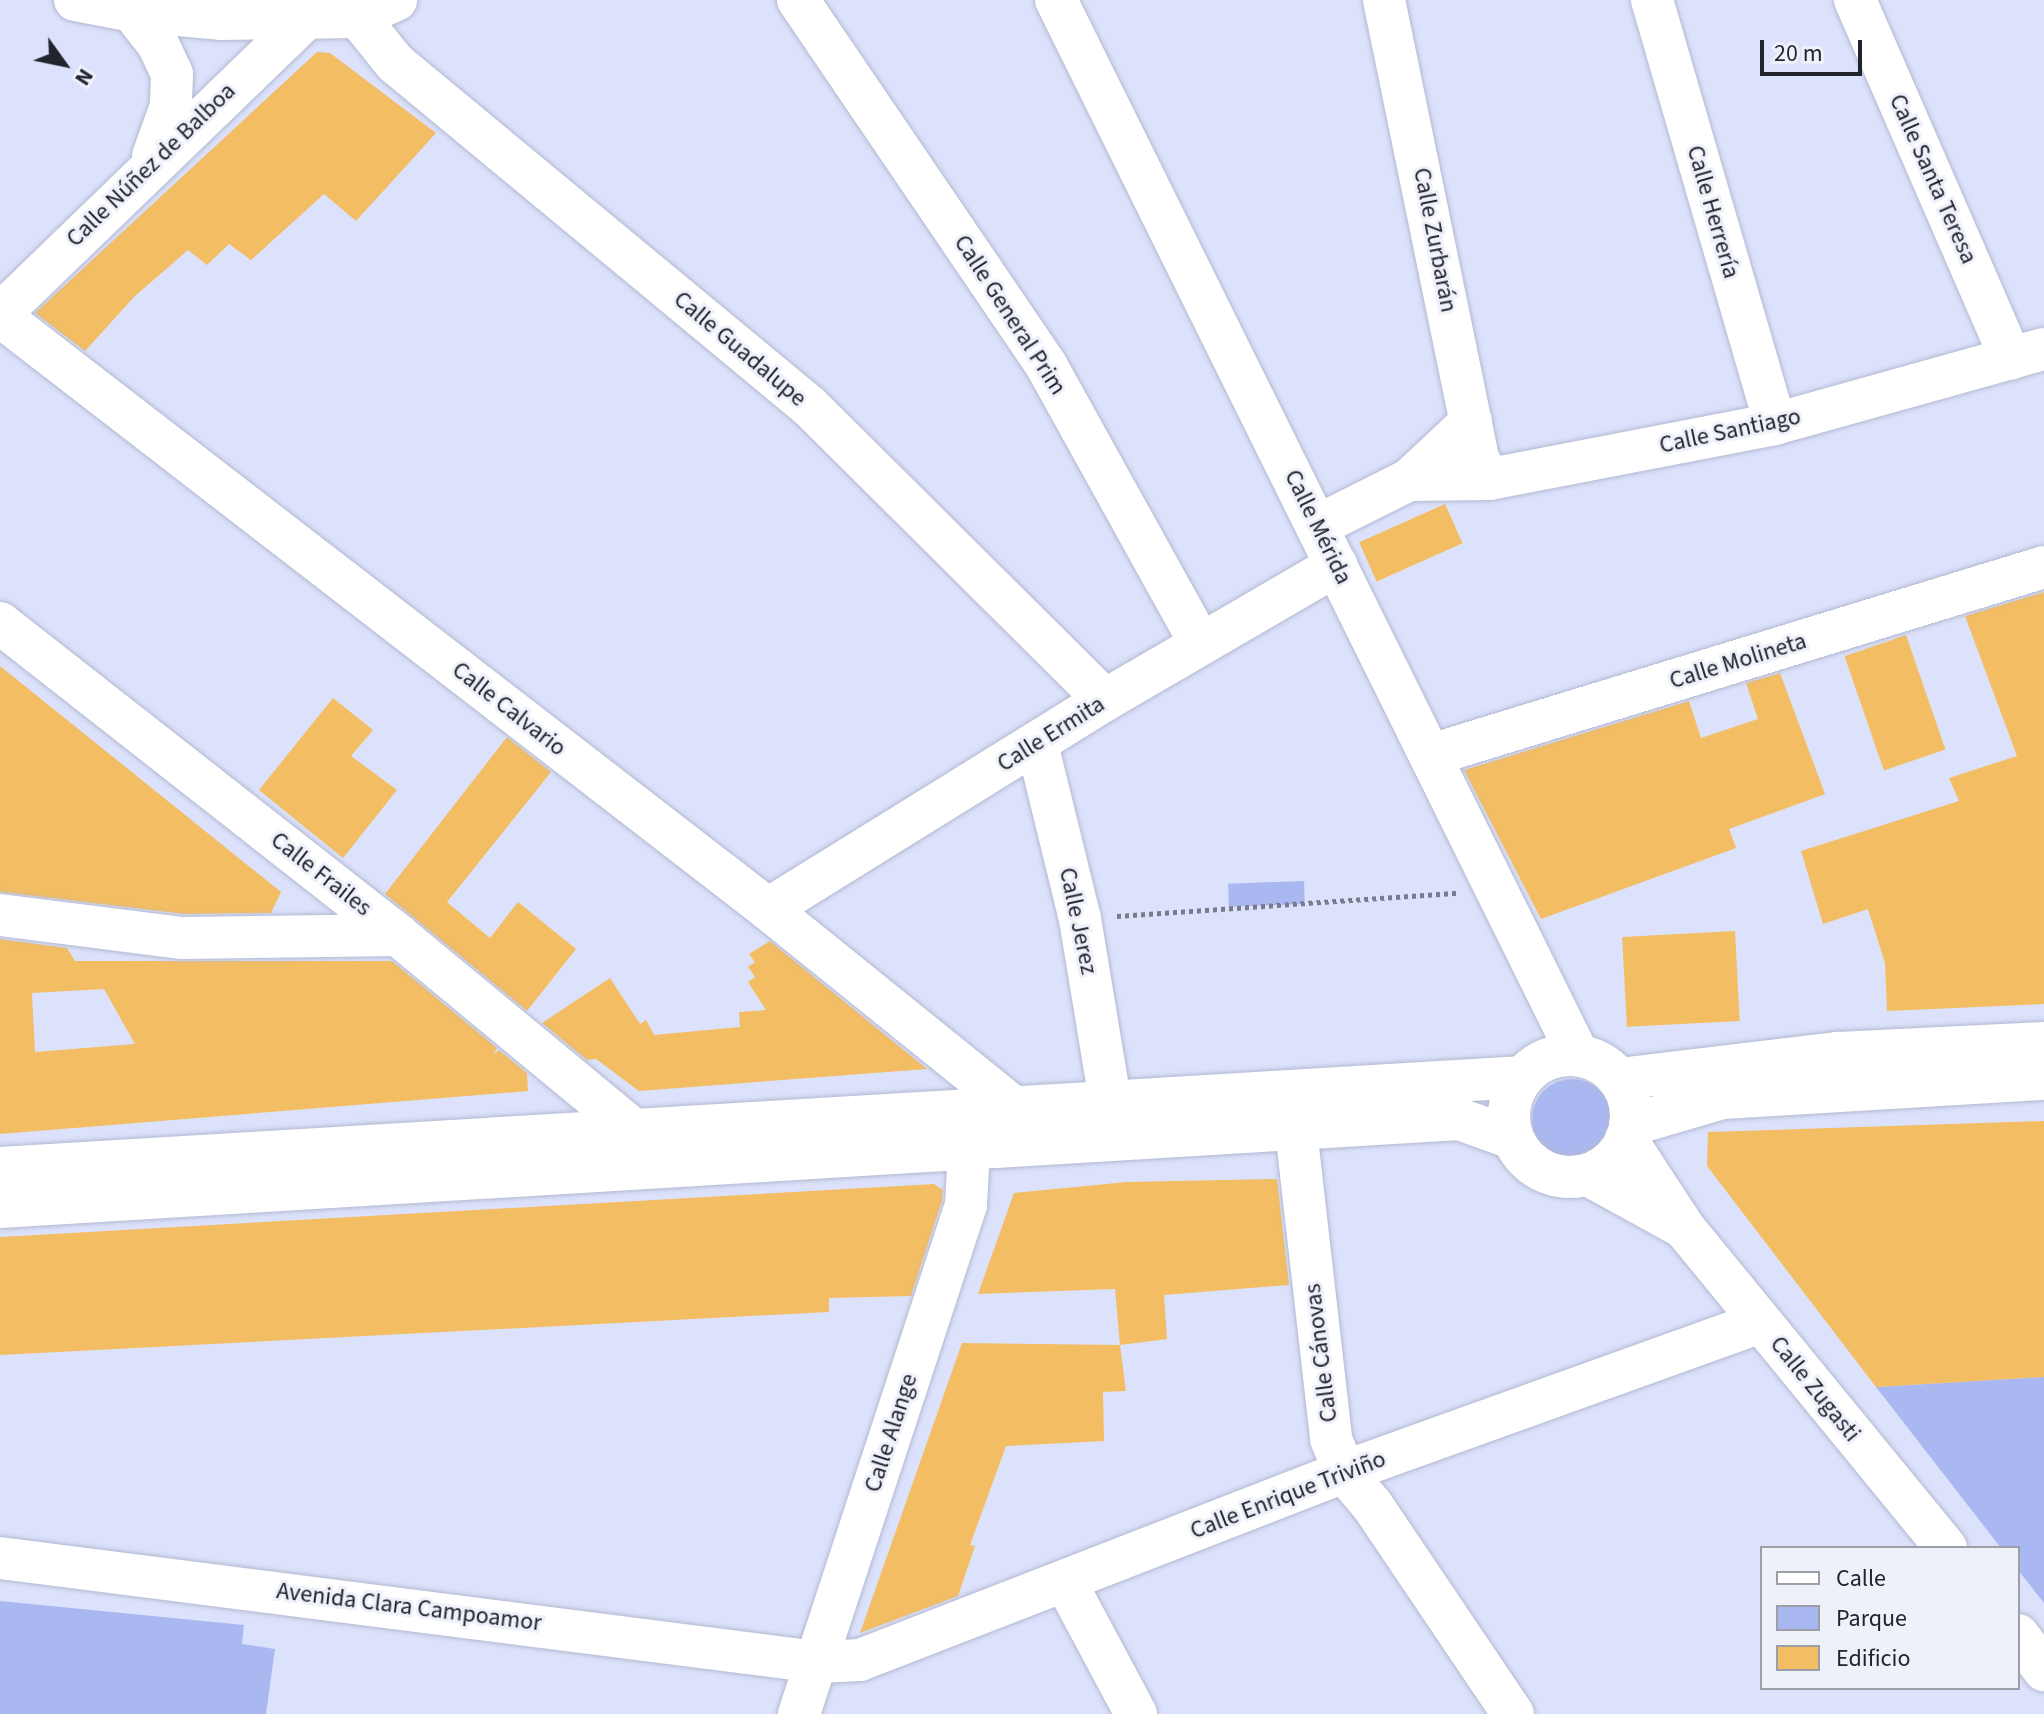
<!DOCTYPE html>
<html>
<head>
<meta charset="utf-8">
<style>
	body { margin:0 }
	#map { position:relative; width:2044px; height:1714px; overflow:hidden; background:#dce2fb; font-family:"Source Sans 3",sans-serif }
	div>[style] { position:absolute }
	.green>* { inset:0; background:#aab8f1; transform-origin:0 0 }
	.round { border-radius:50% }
	.building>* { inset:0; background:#f3bd63; transform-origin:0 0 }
	.path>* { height:5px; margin-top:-2.5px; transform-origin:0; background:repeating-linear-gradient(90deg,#787c8d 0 4px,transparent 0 8px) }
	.roads { filter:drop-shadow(0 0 2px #b3b9d1) drop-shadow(0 0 2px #b3b9d1) }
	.minor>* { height:42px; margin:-21px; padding:0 21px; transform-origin:21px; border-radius:21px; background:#fff }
	.minor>.ring { margin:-21px; padding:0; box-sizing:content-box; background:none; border:42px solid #fff; border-radius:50% }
	span { translate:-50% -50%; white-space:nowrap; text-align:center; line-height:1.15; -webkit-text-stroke:6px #eef0fa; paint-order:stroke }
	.street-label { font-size:24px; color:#21242d }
	.legend { position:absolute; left:1760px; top:1546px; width:260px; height:144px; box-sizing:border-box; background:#eef0fa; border:2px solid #9c9ea8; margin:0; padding:10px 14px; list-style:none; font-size:24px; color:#21242d }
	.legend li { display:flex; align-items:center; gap:16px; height:40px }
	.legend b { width:40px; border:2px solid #9c9ea8 }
	.north { position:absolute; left:24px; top:24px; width:80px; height:80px; -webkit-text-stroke:6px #eef0fa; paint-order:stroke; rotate:123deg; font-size:22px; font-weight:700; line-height:32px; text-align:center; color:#21242d }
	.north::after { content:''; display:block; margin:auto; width:28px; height:36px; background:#21242d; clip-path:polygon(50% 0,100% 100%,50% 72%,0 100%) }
	.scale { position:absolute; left:1760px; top:40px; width:102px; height:36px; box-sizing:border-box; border:4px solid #21242d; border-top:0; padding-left:10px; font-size:24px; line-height:28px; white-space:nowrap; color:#21242d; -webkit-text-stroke:6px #eef0fa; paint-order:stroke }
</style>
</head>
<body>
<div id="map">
	<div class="green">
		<div style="left:1304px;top:881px;width:23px;height:76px;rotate:88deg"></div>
		<div class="round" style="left:1532px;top:1079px;width:80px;height:80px"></div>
		<div style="clip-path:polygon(2044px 1377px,2044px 1603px,2018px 1570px,2018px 1548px,2001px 1548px,1876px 1387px)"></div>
		<div style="clip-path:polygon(0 1601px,244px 1625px,242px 1644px,275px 1649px,266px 1714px,0 1714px)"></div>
	</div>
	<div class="building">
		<div style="clip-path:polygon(317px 52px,330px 53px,436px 133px,356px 221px,324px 194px,251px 260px,229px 244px,207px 265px,188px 250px,135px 296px,85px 351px,35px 313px)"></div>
		<div style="left:1445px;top:504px;width:43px;height:94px;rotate:66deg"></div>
		<div style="clip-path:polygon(2044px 592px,2044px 1004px,1887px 1011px,1885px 963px,1868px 909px,1823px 924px,1801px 851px,1959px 801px,1949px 778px,2017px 756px,1965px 616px)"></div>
		<div style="left:1906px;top:635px;width:121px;height:65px;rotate:71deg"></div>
		<div style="clip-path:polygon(0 666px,281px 892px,271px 913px,184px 914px,0 892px)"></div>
		<div style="clip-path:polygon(1780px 673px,1825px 794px,1729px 829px,1736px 848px,1541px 919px,1464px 770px,1689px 701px,1701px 738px,1758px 719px,1746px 683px)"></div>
		<div style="clip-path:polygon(333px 698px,373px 730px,351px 756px,397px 790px,343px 858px,259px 790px)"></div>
		<div style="clip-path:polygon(507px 737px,551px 772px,447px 902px,490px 938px,518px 902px,576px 949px,527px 1011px,385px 894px)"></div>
		<div style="left:1735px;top:931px;width:90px;height:113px;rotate:87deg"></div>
		<div style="clip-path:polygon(evenodd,0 939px,67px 948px,75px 961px,392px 961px,497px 1048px,493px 1055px,499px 1050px,527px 1073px,528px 1091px,0 1134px,0 939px,104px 989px,135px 1044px,35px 1052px,32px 993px,104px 989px)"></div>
		<div style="clip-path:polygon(770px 941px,927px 1069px,639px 1091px,596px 1059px,587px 1060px,542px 1023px,610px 978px,640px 1024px,646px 1020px,654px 1035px,740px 1027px,739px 1012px,766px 1010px,748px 982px,755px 977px,748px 967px,755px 962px,749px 954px)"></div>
		<div style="clip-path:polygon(2044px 1121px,2044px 1377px,1876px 1387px,1707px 1166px,1708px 1132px)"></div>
		<div style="clip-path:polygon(1277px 1179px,1289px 1285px,1164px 1295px,1167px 1339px,1120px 1345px,1115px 1289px,978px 1294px,1014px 1193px,1127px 1182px)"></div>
		<div style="clip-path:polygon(934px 1184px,943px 1190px,942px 1201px,911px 1296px,829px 1298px,829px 1312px,0 1355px,0 1237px)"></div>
		<div style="clip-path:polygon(962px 1343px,1120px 1345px,1126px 1391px,1103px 1392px,1104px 1441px,1006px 1446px,970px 1545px,975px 1546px,958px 1596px,860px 1633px)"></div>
	</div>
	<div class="path">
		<div style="left:1117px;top:916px;width:342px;rotate:-3.9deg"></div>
	</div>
	<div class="roads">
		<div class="minor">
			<div style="left:75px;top:0;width:58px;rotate:10.9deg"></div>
			<div style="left:132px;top:11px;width:89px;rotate:5.1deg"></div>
			<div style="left:221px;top:19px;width:137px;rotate:-0.8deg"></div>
			<div style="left:358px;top:17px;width:42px;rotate:-24.1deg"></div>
			<div style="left:798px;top:0;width:441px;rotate:55.8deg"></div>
			<div style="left:1046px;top:365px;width:318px;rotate:61deg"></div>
			<div style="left:1056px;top:0;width:1177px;rotate:63.67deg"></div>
			<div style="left:1384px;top:0;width:469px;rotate:78.4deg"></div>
			<div style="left:1478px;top:459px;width:23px;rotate:59deg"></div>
			<div style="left:1652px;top:0;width:441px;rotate:73.8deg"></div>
			<div style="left:1855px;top:0;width:391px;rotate:66.5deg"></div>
			<div style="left:132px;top:11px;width:42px;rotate:51.8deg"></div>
			<div style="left:158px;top:44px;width:33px;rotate:65deg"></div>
			<div style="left:172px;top:74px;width:32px;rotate:92deg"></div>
			<div style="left:171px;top:106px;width:53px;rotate:109.8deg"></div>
			<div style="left:358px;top:17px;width:59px;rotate:51.2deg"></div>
			<div style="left:395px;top:63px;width:538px;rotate:39.64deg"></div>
			<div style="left:809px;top:406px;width:417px;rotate:44.8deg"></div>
			<div style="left:0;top:314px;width:424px;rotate:-44deg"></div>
			<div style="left:0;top:316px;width:970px;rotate:37.67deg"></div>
			<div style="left:768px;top:909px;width:315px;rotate:38.9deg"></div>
			<div style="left:1409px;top:480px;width:81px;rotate:-0.7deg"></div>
			<div style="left:1490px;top:479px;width:290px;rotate:-10.9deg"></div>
			<div style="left:1775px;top:424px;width:279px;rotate:-15.6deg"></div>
			<div style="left:1317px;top:526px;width:103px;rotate:-26.6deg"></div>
			<div style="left:1409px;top:480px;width:85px;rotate:-43.1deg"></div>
			<div style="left:0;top:623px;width:506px;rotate:38.09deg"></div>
			<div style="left:398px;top:935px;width:310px;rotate:39.6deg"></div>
			<div style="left:1037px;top:744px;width:180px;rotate:76.2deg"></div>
			<div style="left:1080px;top:919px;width:183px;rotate:80.6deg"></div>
			<div style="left:1431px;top:755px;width:641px;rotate:-17.05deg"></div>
			<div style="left:768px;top:909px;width:397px;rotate:-31.8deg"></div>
			<div style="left:1105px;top:700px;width:268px;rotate:-30.2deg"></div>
			<div style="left:0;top:915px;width:184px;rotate:7.2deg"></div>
			<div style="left:183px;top:938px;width:215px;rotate:-0.8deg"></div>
			<div class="ring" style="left:1509px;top:1055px;width:80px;height:80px"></div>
			<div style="left:1619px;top:1079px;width:221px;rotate:-6.8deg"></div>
			<div style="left:1838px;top:1053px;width:206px;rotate:-2.8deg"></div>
			<div style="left:1630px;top:1125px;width:97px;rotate:-16.2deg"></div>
			<div style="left:1723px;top:1098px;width:322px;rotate:-3.4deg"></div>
			<div style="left:1296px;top:1130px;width:311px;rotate:83.5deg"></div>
			<div style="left:1331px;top:1439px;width:35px;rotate:68deg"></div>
			<div style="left:1344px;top:1472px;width:43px;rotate:49.7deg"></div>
			<div style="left:1372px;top:1505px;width:252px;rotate:56deg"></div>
			<div style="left:1626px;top:1139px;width:108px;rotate:56.8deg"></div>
			<div style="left:1685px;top:1229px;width:412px;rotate:50.7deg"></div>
			<div style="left:0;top:1168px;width:1525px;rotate:-3.42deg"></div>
			<div style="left:1588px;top:1175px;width:106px;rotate:28.7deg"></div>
			<div style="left:0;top:1207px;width:1462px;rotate:-3.45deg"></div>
			<div style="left:1459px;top:1119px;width:56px;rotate:19.7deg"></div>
			<div style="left:0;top:1558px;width:824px;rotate:7.25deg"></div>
			<div style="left:817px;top:1662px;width:43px;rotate:-2.7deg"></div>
			<div style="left:860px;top:1660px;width:519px;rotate:-21.23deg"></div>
			<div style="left:1344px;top:1472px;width:442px;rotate:-19.8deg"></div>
			<div style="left:1065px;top:1581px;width:151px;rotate:61.9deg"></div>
			<div style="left:2018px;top:1635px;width:44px;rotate:53.4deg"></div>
			<div style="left:799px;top:1714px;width:536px;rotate:-71.84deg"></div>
			<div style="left:966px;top:1205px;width:55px;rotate:-86.9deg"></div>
		</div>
	</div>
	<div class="street-label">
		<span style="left:151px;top:165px;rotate:-44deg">Calle Núñez de Balboa</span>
		<span style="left:1933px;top:179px;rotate:66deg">Calle Santa Teresa</span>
		<span style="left:1713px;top:212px;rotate:74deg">Calle Herrería</span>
		<span style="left:1435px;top:240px;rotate:79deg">Calle Zurbarán</span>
		<span style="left:1010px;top:315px;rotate:57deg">Calle General Prim</span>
		<span style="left:740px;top:349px;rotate:40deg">Calle Guadalupe</span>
		<span style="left:1730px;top:431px;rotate:-12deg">Calle Santiago</span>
		<span style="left:1318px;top:527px;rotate:64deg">Calle Mérida</span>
		<span style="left:1738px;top:661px;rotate:-17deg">Calle Molineta</span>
		<span style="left:509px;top:709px;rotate:38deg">Calle Calvario</span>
		<span style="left:1051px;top:734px;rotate:-32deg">Calle Ermita</span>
		<span style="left:321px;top:874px;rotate:38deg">Calle Frailes</span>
		<span style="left:1078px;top:921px;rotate:78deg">Calle Jerez</span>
		<span style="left:1321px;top:1353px;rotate:-97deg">Calle Cánovas</span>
		<span style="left:1815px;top:1389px;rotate:51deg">Calle Zugasti</span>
		<span style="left:891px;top:1433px;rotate:-72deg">Calle Alange</span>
		<span style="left:1288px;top:1495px;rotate:-21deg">Calle Enrique Triviño</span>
		<span style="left:409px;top:1607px;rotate:7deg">Avenida Clara Campoamor</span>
	</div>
	<ul class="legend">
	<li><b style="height:10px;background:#fff"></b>Calle</li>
	<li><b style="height:22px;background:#aab8f1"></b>Parque</li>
	<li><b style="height:22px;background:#f3bd63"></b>Edificio</li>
	</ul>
	<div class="north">N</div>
	<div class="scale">20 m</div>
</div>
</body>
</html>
